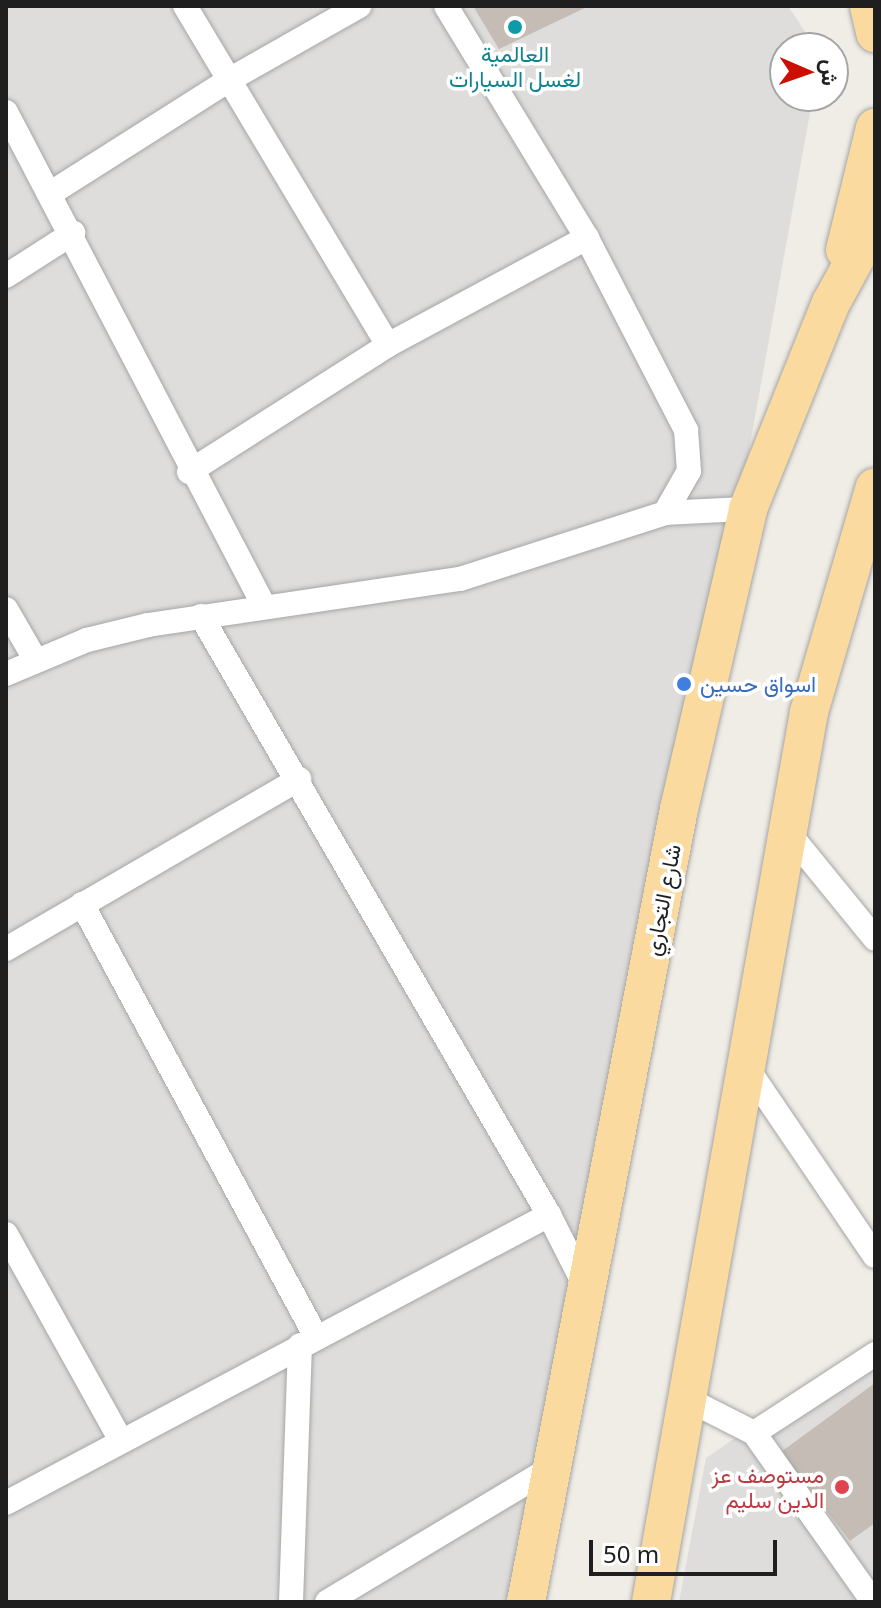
<!DOCTYPE html>
<html>
<head>
<meta charset="utf-8">
<style>
	body { margin:0 }
	#map { position:relative; width:881px; height:1608px; overflow:hidden; background:#f0ede6; font-family:"Noto Sans",Vazirmatn,sans-serif }
	div>[style] { position:absolute }
	.residential>* { inset:0; background:#dedddc }
	.building>* { inset:0; background:#c5bdb5 }
	.roads { filter:drop-shadow(0 0 2px #a6a6a6) drop-shadow(0 0 2px #a6a6a6) }
	.street>* { height:24px; margin:-12px; padding:0 12px; transform-origin:12px; border-radius:12px; background:#fff }
	.primary>* { height:38px; margin:-19px; padding:0 19px; transform-origin:19px; border-radius:19px; background:#fbdaa0 }
	.dots>* { width:22px; height:22px; translate:-50% -50%; box-sizing:border-box; border:4px solid #fff; border-radius:50% }
	span { translate:-50% -50%; white-space:nowrap; text-align:center; line-height:1.15; -webkit-text-stroke:7px #fff; paint-order:stroke }
	.culture-label { font-size:22px; color:#0d838f }
	.shop-label { font-size:22px; color:#366cbe }
	.left { translate:0 -50%; text-align:left }
	.street-label { font-size:22px; color:#1f1f1f }
	.health-label { font-size:22px; color:#be3a42 }
	.right { translate:-100% -50%; text-align:right }
	.frame { position:absolute; inset:0; border:8px solid #1f1f1f; pointer-events:none }
	.north { position:absolute; left:769px; top:32px; width:80px; height:80px; box-sizing:border-box; background:#fff; border:2px solid #a5a5a5; border-radius:50%; rotate:92deg; font-size:22px; font-weight:700; line-height:32px; text-align:center; color:#1f1f1f }
	.north::after { content:''; display:block; margin:auto; width:28px; height:36px; background:#cd0f02; clip-path:polygon(50% 0,100% 100%,50% 72%,0 100%) }
	.scale { position:absolute; left:589px; top:1540px; width:188px; height:36px; box-sizing:border-box; border:4px solid #1f1f1f; border-top:0; padding-left:10px; font-size:24px; line-height:28px; white-space:nowrap; color:#1f1f1f; -webkit-text-stroke:6px #fff; paint-order:stroke }
</style>
</head>
<body>
<div id="map">
	<div class="residential">
		<div style="clip-path:polygon(6px 6px,788px 6px,816px 48px,785px 48px,785px 96px,813px 96px,541px 1602px,6px 1602px)"></div>
		<div style="clip-path:polygon(875px 1341px,875px 1602px,679px 1602px,706px 1458px)"></div>
	</div>
	<div class="building">
		<div style="clip-path:polygon(473px 6px,589px 6px,499px 49px)"></div>
		<div style="clip-path:polygon(875px 1383px,875px 1523px,850px 1541px,781px 1452px)"></div>
	</div>
	<div class="roads">
		<div class="street">
			<div style="left:185px;top:6px;width:395px;rotate:59.1deg"></div>
			<div style="left:6px;top:112px;width:557px;rotate:62.42deg"></div>
			<div style="left:51px;top:193px;width:211px;rotate:-32.4deg"></div>
			<div style="left:229px;top:80px;width:150px;rotate:-29.6deg"></div>
			<div style="left:6px;top:276px;width:80px;rotate:-32.7deg"></div>
			<div style="left:189px;top:472px;width:236px;rotate:-32.5deg"></div>
			<div style="left:388px;top:345px;width:226px;rotate:-28.3deg"></div>
			<div style="left:665px;top:513px;width:83px;rotate:-2.8deg"></div>
			<div style="left:6px;top:609px;width:58px;rotate:59.9deg"></div>
			<div style="left:201px;top:616px;width:693px;rotate:59.84deg"></div>
			<div style="left:549px;top:1215px;width:82px;rotate:63.1deg"></div>
			<div style="left:6px;top:674px;width:88px;rotate:-22.8deg"></div>
			<div style="left:87px;top:640px;width:63px;rotate:-13.8deg"></div>
			<div style="left:148px;top:625px;width:315px;rotate:-8.4deg"></div>
			<div style="left:460px;top:579px;width:215px;rotate:-17.8deg"></div>
			<div style="left:665px;top:513px;width:48px;rotate:-60.3deg"></div>
			<div style="left:689px;top:471px;width:41px;rotate:-94.2deg"></div>
			<div style="left:686px;top:430px;width:216px;rotate:-117.3deg"></div>
			<div style="left:587px;top:238px;width:271px;rotate:-121.3deg"></div>
			<div style="left:787px;top:831px;width:139px;rotate:50.8deg"></div>
			<div style="left:82px;top:904px;width:491px;rotate:61.6deg"></div>
			<div style="left:6px;top:949px;width:339px;rotate:-30.1deg"></div>
			<div style="left:747px;top:1068px;width:227px;rotate:55.8deg"></div>
			<div style="left:6px;top:1234px;width:237px;rotate:60.9deg"></div>
			<div style="left:689px;top:1400px;width:73px;rotate:26.9deg"></div>
			<div style="left:754px;top:1433px;width:207px;rotate:54.8deg"></div>
			<div style="left:754px;top:1433px;width:145px;rotate:-33.1deg"></div>
			<div style="left:6px;top:1503px;width:615px;rotate:-27.94deg"></div>
			<div style="left:291px;top:1602px;width:257px;rotate:-88deg"></div>
			<div style="left:327px;top:1602px;width:263px;rotate:-30.9deg"></div>
		</div>
		<div class="primary">
			<div style="left:869px;top:6px;width:28px;rotate:77deg"></div>
			<div style="left:845px;top:250px;width:126px;rotate:-76.2deg"></div>
			<div style="left:526px;top:1602px;width:808px;rotate:-79.08deg"></div>
			<div style="left:679px;top:809px;width:308px;rotate:-77deg"></div>
			<div style="left:748px;top:509px;width:222px;rotate:-68.1deg"></div>
			<div style="left:831px;top:303px;width:92px;rotate:-61.5deg"></div>
			<div style="left:651px;top:1602px;width:904px;rotate:-79.93deg"></div>
			<div style="left:809px;top:712px;width:234px;rotate:-73.7deg"></div>
		</div>
	</div>
	<div class="dots">
		<div style="left:515px;top:27px;background:#0f9aa8"></div>
		<div style="left:684px;top:684px;background:#3f7fe0"></div>
		<div style="left:842px;top:1487px;background:#e0444e"></div>
	</div>
	<div class="culture-label">
		<span style="left:515px;top:66px">العالمية<br>لغسل السيارات</span>
	</div>
	<div class="shop-label">
		<span class="left" style="left:700px;top:684px">اسواق حسين</span>
	</div>
	<div class="street-label">
		<span style="left:662px;top:900px;rotate:-79deg">شارع التجاري</span>
	</div>
	<div class="health-label">
		<span class="right" style="left:824px;top:1487px">مستوصف عز<br>الدين سليم</span>
	</div>
	<div class="frame"></div>
	<div class="north">ش</div>
	<div class="scale">50 m</div>
</div>
</body>
</html>
